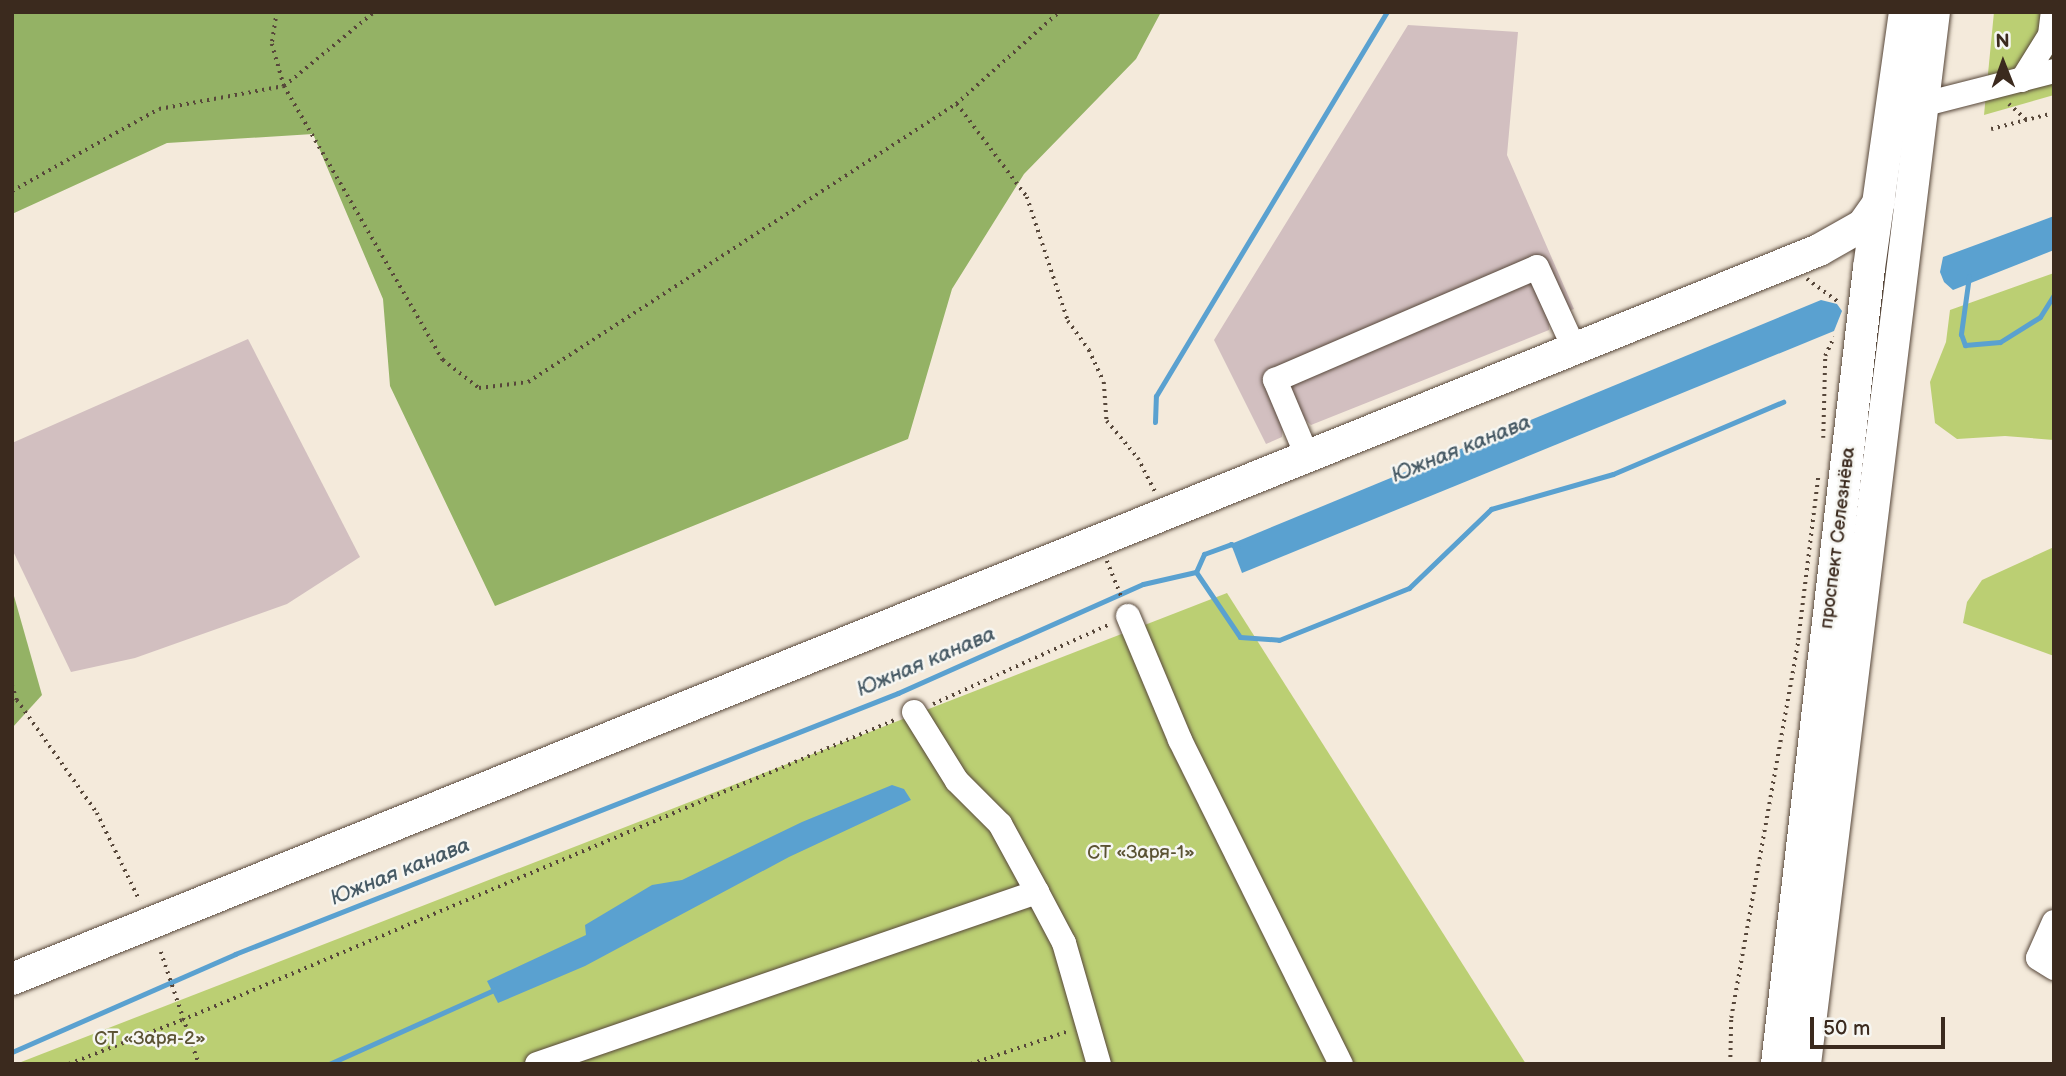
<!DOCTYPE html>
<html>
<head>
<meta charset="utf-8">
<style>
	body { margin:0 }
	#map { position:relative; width:2066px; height:1076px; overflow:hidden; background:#f4eadb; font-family:"Balsamiq Sans",sans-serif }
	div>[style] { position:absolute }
	.industrial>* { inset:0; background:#d2bfc0 }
	.green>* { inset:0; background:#bbcf73 }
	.forest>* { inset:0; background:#94b265 }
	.water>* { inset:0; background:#5aa1d0 }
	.stream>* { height:5px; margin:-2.5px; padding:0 2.5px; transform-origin:2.5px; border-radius:2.5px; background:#5aa1d0 }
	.path>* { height:3.5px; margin-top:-1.75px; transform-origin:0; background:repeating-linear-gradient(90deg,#57473a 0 2px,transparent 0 7px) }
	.roads { filter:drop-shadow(0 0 2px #57473a) drop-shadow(0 0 2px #57473a) }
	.minor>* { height:24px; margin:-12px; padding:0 12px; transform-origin:12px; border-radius:12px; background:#fff }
	.major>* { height:32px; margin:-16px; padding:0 16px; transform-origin:16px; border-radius:16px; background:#fff }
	span { translate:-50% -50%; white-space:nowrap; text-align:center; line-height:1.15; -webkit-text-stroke:5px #f6f6f2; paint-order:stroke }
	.street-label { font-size:19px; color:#3b2a1e }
	.park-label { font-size:19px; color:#5b5333 }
	.water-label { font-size:21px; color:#475a65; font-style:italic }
	.frame { position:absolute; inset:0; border:14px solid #3b2a1e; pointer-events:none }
	.north { position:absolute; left:1968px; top:28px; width:70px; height:70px; -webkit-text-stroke:5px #f6f6f2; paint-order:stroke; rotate:359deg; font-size:19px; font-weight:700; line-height:28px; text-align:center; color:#3b2a1e }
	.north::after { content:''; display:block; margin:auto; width:24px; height:32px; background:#3b2a1e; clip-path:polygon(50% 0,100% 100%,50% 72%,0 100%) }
	.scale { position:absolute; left:1810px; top:1017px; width:135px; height:32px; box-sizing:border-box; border:4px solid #3b2a1e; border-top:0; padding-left:9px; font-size:21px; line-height:24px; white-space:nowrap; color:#3b2a1e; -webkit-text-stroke:5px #f6f6f2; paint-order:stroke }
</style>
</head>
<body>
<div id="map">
	<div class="industrial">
		<div style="clip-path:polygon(1408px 25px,1518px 32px,1507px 155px,1574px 309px,1550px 317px,1549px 330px,1311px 425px,1300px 415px,1283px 422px,1282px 437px,1266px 444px,1214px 340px)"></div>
		<div style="clip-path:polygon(248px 339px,360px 557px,287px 604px,135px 658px,71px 672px,12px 549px,12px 443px)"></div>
	</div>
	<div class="green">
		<div style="clip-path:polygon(1994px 12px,2054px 12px,2054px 95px,1984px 115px)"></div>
		<div style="clip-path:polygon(2054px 273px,2054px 440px,2005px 436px,1957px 439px,1935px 423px,1930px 382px,1946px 342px,1950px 310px)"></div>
		<div style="clip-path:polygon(2054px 547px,2054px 656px,1963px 623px,1967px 602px,1982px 580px)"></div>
		<div style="clip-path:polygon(1227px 593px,1526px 1064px,16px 1064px)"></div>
	</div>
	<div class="forest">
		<div style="clip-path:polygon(12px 12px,1161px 12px,1136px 59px,1024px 174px,952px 289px,908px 439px,495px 606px,390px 386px,383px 299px,313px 134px,167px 143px,12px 214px)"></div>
		<div style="clip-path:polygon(12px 589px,42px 695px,12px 728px)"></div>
	</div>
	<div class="water">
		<div style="clip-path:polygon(2054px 216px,2054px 250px,1953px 290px,1944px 282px,1940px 272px,1943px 257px)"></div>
		<div style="clip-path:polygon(1821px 300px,1837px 304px,1842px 311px,1834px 331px,1242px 573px,1231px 544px)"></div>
		<div style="clip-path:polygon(892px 785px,904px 789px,911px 800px,789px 857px,585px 966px,498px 1003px,487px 981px,586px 935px,585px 925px,652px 885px,682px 880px,802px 822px)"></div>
	</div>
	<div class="stream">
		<div style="left:1969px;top:276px;width:59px;rotate:97.9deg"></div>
		<div style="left:1961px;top:334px;width:12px;rotate:70deg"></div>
		<div style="left:1965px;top:345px;width:35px;rotate:-5deg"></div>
		<div style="left:2000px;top:342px;width:47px;rotate:-32deg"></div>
		<div style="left:2040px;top:317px;width:26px;rotate:-58deg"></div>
		<div style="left:1155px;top:422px;width:26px;rotate:-88deg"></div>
		<div style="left:1156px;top:396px;width:448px;rotate:-59deg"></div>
		<div style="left:1196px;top:572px;width:78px;rotate:55.9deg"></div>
		<div style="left:1240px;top:637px;width:39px;rotate:4deg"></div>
		<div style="left:1279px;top:640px;width:140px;rotate:-21.8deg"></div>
		<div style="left:1409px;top:588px;width:114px;rotate:-43.9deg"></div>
		<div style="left:1491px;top:509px;width:127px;rotate:-16deg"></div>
		<div style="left:1613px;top:474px;width:185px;rotate:-23deg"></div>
		<div style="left:12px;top:1052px;width:244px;rotate:-23.7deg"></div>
		<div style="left:235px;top:954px;width:713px;rotate:-21.49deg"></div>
		<div style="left:898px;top:693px;width:268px;rotate:-24deg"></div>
		<div style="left:1143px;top:584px;width:54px;rotate:-12.8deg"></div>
		<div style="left:1196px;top:572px;width:20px;rotate:-66deg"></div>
		<div style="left:1204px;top:554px;width:29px;rotate:-20deg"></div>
		<div style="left:1231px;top:544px;width:7px;rotate:27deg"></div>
		<div style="left:329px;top:1064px;width:185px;rotate:-24.2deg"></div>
	</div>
	<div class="path">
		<div style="left:277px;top:12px;width:32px;rotate:99deg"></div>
		<div style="left:272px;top:44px;width:44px;rotate:74.1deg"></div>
		<div style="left:284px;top:86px;width:317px;rotate:59.9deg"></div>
		<div style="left:443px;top:360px;width:46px;rotate:37.9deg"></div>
		<div style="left:479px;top:388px;width:49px;rotate:-7deg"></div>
		<div style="left:528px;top:382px;width:510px;rotate:-33.01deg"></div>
		<div style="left:956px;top:104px;width:138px;rotate:-41.8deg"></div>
		<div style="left:957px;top:104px;width:116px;rotate:53deg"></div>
		<div style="left:1027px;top:197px;width:131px;rotate:71.7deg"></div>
		<div style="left:1068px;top:321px;width:36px;rotate:54deg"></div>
		<div style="left:1089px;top:350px;width:35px;rotate:65deg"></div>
		<div style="left:1104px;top:382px;width:39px;rotate:86deg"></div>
		<div style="left:1107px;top:421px;width:48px;rotate:50deg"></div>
		<div style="left:1138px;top:458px;width:38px;rotate:63deg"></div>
		<div style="left:2009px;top:104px;width:25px;rotate:42deg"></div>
		<div style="left:1991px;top:129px;width:65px;rotate:-14.3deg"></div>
		<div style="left:12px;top:191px;width:168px;rotate:-29.2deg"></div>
		<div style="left:159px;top:109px;width:127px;rotate:-10.4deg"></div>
		<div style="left:284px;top:86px;width:117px;rotate:-39.4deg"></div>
		<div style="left:1807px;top:279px;width:41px;rotate:36deg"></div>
		<div style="left:1823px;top:438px;width:82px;rotate:-88.6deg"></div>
		<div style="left:1825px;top:356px;width:21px;rotate:-65deg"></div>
		<div style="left:1107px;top:561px;width:38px;rotate:68deg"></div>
		<div style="left:12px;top:685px;width:16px;rotate:72deg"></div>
		<div style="left:17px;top:700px;width:138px;rotate:54.7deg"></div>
		<div style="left:97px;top:813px;width:98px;rotate:64deg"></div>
		<div style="left:933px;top:704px;width:192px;rotate:-24.3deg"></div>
		<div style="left:161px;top:952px;width:118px;rotate:71.3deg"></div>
		<div style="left:69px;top:1064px;width:121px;rotate:-21.3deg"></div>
		<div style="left:182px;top:1020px;width:776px;rotate:-22.83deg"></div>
		<div style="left:971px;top:1064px;width:103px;rotate:-18.6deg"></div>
		<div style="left:1730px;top:1064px;width:46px;rotate:-88.8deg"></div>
		<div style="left:1731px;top:1018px;width:384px;rotate:-79.9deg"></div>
		<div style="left:1798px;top:640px;width:164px;rotate:-83deg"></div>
	</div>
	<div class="roads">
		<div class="minor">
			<div style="left:2022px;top:80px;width:53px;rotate:-58.1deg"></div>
			<div style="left:2050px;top:35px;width:23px;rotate:-83deg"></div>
			<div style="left:1925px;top:104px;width:133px;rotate:-14.3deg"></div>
			<div style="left:1308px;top:458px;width:85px;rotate:-112.9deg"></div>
			<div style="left:1275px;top:380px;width:285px;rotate:-23.3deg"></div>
			<div style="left:1537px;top:267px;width:91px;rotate:65.4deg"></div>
			<div style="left:1128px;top:616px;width:134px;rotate:67.2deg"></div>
			<div style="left:1180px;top:740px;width:362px;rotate:63.6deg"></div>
			<div style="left:914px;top:712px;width:81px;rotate:58.1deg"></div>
			<div style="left:957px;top:781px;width:61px;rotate:45deg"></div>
			<div style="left:1000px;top:824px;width:77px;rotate:61.4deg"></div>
			<div style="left:1037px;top:892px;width:58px;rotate:62.1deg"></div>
			<div style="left:1064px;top:943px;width:126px;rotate:73.9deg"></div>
			<div style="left:2054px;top:922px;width:39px;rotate:114deg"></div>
			<div style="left:2038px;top:958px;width:19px;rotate:32deg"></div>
			<div style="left:537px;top:1064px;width:529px;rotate:-18.98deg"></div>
		</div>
		<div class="major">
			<div style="left:12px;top:979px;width:1949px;rotate:-21.97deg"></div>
			<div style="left:1819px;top:250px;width:51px;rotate:-29.6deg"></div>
			<div style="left:1863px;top:225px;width:28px;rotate:-55deg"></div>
			<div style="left:1777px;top:1064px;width:801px;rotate:-83.41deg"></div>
			<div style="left:1869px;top:268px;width:259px;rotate:-82deg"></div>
			<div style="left:1805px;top:1064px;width:1060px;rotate:-83.01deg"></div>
		</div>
	</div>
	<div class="street-label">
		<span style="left:1838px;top:538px;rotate:-83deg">проспект Селезнёва</span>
	</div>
	<div class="park-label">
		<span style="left:1141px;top:853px">СТ «Заря-1»</span>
		<span style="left:150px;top:1039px">СТ «Заря-2»</span>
	</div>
	<div class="water-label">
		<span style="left:1461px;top:449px;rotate:-22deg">Южная канава</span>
		<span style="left:926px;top:662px;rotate:-23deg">Южная канава</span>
		<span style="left:400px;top:872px;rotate:-22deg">Южная канава</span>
	</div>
	<div class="frame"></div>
	<div class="north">N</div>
	<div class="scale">50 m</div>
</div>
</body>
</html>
